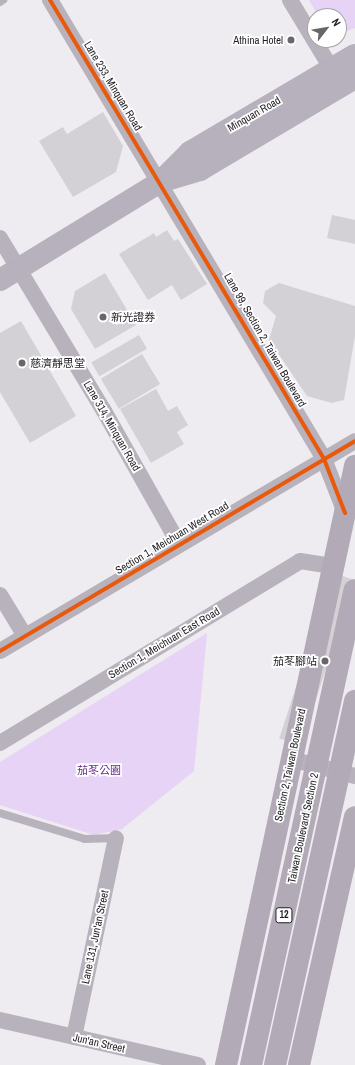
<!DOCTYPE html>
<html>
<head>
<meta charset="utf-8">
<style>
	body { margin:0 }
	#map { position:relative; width:355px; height:1065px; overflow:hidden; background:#eeebf1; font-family:"Archivo Narrow","Noto Sans TC",sans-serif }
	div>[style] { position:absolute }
	.green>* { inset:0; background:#e6d3f5 }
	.building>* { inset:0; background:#d3d1d5; transform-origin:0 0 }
	.lane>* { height:8px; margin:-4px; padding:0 4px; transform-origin:4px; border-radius:4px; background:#b8b2bd }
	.street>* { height:16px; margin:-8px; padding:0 8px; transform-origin:8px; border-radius:8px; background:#b8b2bd }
	.secondary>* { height:22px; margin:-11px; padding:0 11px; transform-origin:11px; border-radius:11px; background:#b7b0bd }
	.primary>* { height:22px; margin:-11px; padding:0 11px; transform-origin:11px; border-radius:11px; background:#b2aab7 }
	.cycleway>* { height:4px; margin:-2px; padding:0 2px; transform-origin:2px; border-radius:2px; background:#e8590c }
	.dots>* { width:11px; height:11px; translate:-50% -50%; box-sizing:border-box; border:2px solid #fff; border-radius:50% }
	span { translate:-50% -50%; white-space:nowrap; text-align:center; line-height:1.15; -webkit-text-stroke:3.5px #fff; paint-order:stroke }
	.shield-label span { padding:1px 3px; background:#fff; border:1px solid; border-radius:3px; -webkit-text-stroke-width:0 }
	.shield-label { font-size:10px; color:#201e22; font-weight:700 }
	.poi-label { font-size:11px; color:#201e22 }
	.right { translate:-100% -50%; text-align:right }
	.left { translate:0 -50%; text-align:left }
	.street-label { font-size:11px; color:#201e22 }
	.park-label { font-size:11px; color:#652b8b }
	.north { position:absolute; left:307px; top:8px; width:40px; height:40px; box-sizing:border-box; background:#fff; border:1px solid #a6a5a7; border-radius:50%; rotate:59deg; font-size:11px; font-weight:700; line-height:16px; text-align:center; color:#201e22 }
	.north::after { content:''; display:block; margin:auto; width:14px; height:18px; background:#68666a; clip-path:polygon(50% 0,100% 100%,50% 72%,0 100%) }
</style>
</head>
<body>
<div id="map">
	<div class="green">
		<div style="clip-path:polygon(309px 0,355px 0,355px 28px,339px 34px,339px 16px,318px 16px)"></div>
		<div style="clip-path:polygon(207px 633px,194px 771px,122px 829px,94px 835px,0 805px,0 762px)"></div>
	</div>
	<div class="building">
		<div style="clip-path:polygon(103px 112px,123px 146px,116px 172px,73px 197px,39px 141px,63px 127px,67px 134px)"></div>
		<div style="clip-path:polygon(332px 215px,355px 220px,355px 244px,327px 238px)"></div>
		<div style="clip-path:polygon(167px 230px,174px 241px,178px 239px,207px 284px,181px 300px,172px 285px,148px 300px,119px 254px,154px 233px,156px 237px)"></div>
		<div style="clip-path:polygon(105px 273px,136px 325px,95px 349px,71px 309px,75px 291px)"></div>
		<div style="clip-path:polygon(279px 283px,355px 306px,355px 336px,344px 400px,332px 403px,307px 396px,269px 340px,276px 316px,263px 303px,265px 291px)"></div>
		<div style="clip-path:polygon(21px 321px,76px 416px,30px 443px,0 392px,0 333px)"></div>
		<div style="left:139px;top:335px;width:16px;height:55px;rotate:60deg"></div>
		<div style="left:142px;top:354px;width:35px;height:48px;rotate:59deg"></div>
		<div style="clip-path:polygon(156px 389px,168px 411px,177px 406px,188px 425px,177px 432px,184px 444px,151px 463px,120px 409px)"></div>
		<div style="left:333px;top:573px;width:23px;height:174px;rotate:18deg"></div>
	</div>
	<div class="lane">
		<div style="left:0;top:2px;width:4px;rotate:-34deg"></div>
		<div style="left:0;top:813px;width:89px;rotate:17deg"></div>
		<div style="left:85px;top:839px;width:31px;rotate:-2deg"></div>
	</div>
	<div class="street">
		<div style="left:50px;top:0;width:535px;rotate:59.16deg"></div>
		<div style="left:324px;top:459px;width:58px;rotate:68.7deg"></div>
		<div style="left:290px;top:0;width:79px;rotate:58.9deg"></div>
		<div style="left:0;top:238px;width:202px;rotate:59deg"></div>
		<div style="left:104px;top:411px;width:153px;rotate:60.6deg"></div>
		<div style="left:0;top:595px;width:48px;rotate:58.6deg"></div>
		<div style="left:0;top:651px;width:412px;rotate:-30.6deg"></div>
		<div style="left:0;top:743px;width:351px;rotate:-31.2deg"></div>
		<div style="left:300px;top:561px;width:32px;rotate:9deg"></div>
		<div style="left:291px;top:759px;width:66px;rotate:14.9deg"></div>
		<div style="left:0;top:1020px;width:203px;rotate:12.8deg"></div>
		<div style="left:74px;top:1037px;width:203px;rotate:-78.1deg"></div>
	</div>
	<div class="secondary">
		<div style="left:161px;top:181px;width:41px;rotate:-45deg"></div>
		<div style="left:190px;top:152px;width:191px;rotate:-30.5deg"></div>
		<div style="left:0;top:280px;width:188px;rotate:-31.5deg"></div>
		<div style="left:160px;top:182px;width:42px;rotate:-16.7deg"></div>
		<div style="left:200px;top:170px;width:180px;rotate:-30.7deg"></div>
	</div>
	<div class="primary">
		<div style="left:226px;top:1065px;width:613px;rotate:-77.85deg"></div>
		<div style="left:251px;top:1065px;width:486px;rotate:-77.7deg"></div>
		<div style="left:275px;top:1065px;width:373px;rotate:-77.6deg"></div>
		<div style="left:299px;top:1065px;width:254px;rotate:-77.3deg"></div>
	</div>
	<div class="cycleway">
		<div style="left:50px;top:0;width:535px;rotate:59.16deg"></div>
		<div style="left:324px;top:459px;width:58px;rotate:68.7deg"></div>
		<div style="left:0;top:651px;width:412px;rotate:-30.6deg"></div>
	</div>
	<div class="dots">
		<div style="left:291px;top:40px;background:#68666a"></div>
		<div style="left:103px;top:317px;background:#68666a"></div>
		<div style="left:22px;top:363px;background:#68666a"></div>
		<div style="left:325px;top:661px;background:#68666a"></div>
	</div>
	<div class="shield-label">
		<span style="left:284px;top:915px">12</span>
	</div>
	<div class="poi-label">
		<span class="right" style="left:283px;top:40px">Athina Hotel</span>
		<span class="left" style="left:111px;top:317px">新光證券</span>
		<span class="left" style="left:30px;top:363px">慈濟靜思堂</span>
		<span class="right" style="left:317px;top:661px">茄苳腳站</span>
	</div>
	<div class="street-label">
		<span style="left:113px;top:86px;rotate:59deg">Lane 233, Minquan Road</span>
		<span style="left:254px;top:114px;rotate:-30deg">Minquan Road</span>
		<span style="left:265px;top:340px;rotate:60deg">Lane 99, Section 2, Taiwan Boulevard</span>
		<span style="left:112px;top:426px;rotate:60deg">Lane 314, Minquan Road</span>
		<span style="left:172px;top:538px;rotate:-31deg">Section 1, Meichuan West Road</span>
		<span style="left:164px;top:643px;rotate:-31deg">Section 1, Meichuan East Road</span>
		<span style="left:290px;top:765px;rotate:-78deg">Section 2, Taiwan Boulevard</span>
		<span style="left:303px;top:828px;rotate:-78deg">Taiwan Boulevard Section 2</span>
		<span style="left:95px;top:937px;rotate:-78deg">Lane 131, Jun'an Street</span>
		<span style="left:99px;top:1043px;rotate:13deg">Jun'an Street</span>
	</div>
	<div class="park-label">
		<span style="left:99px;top:770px">茄苳公園</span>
	</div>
	<div class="north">N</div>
</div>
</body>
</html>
